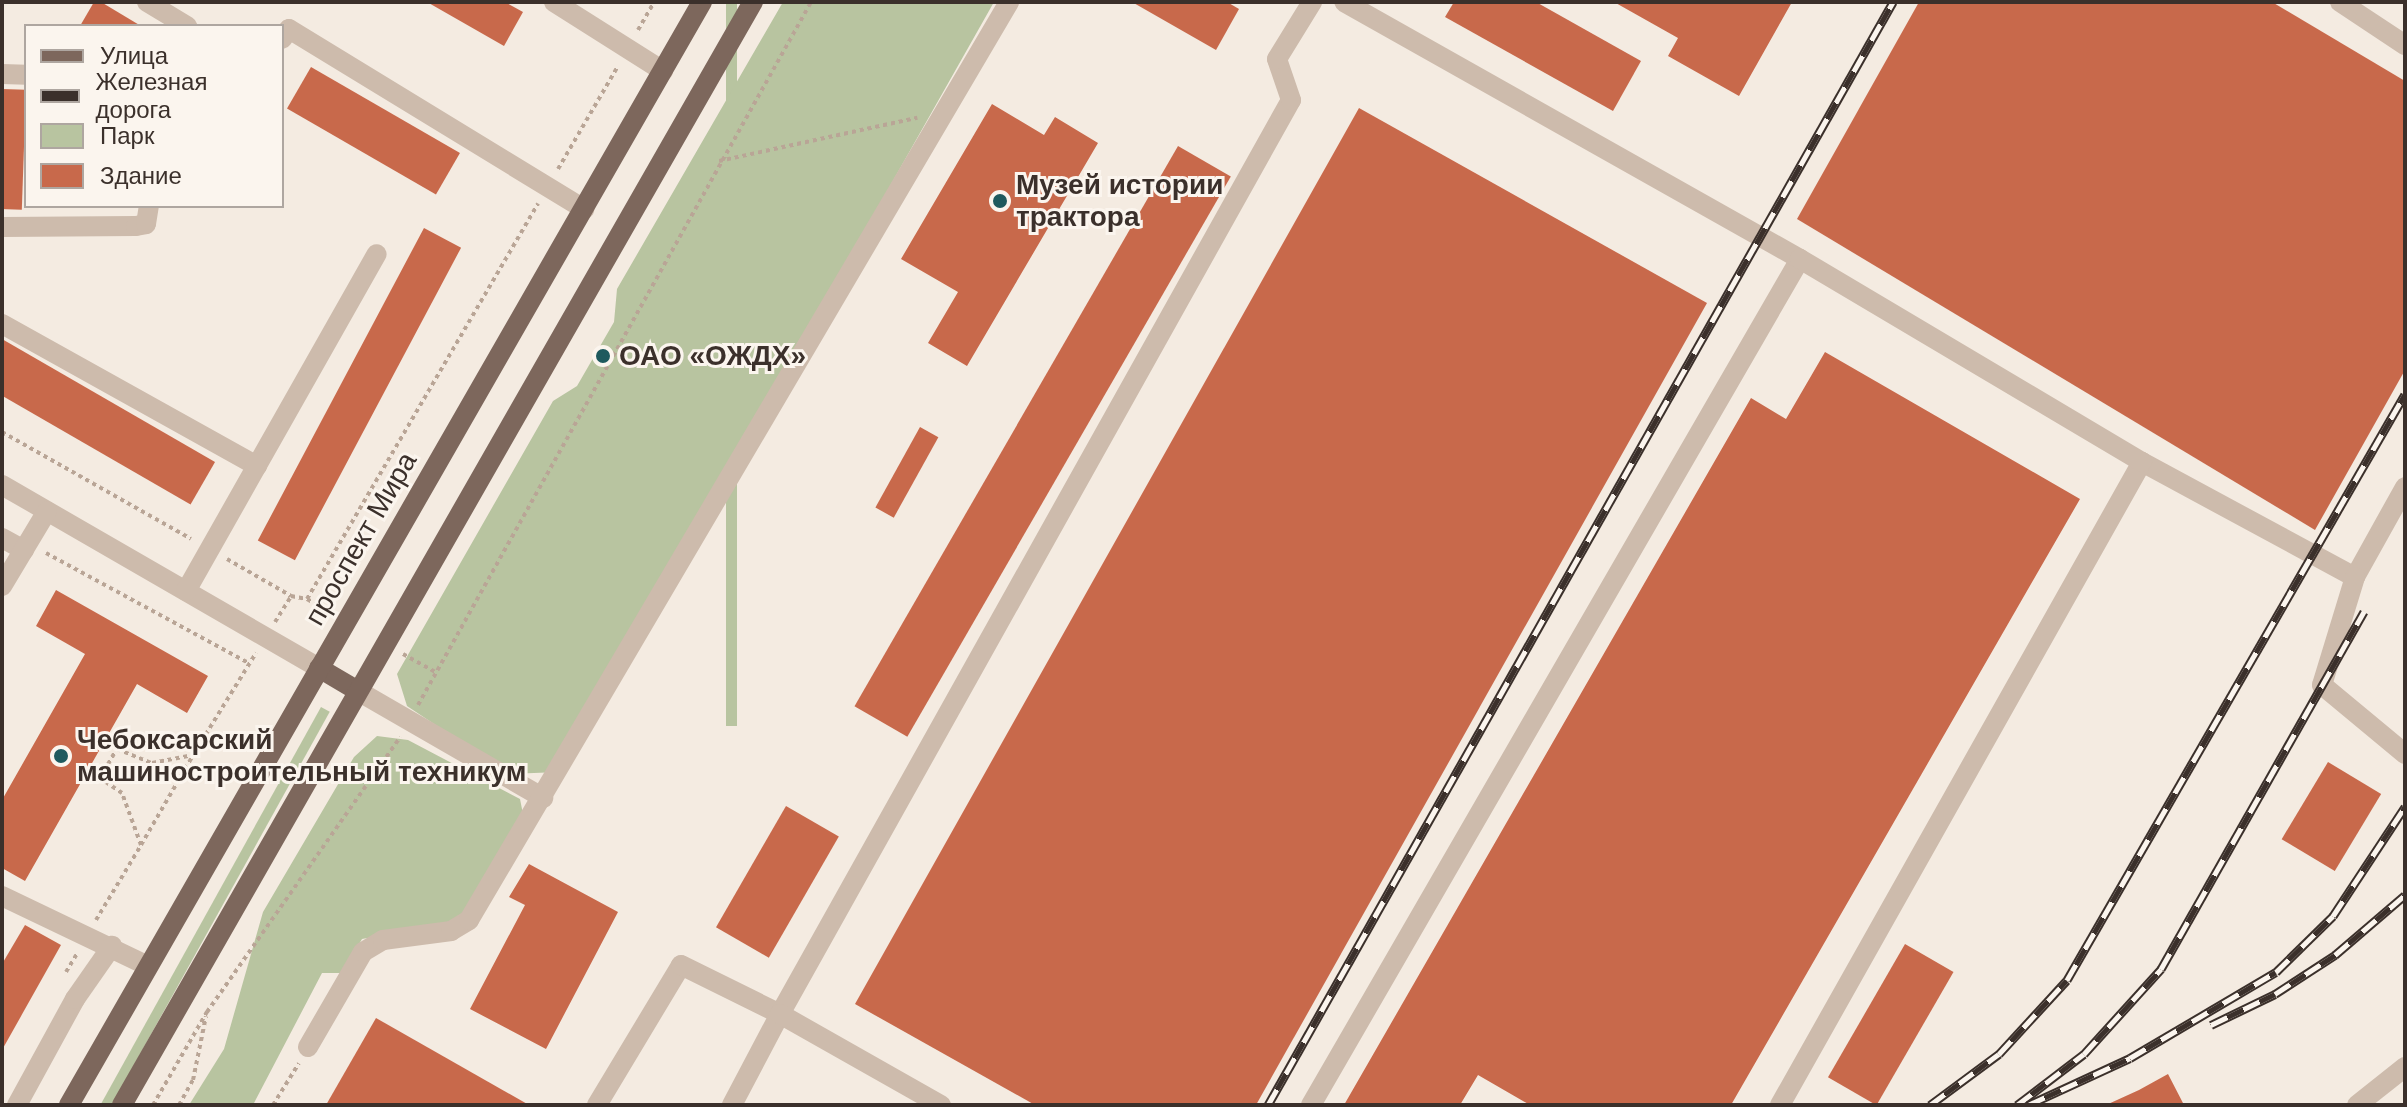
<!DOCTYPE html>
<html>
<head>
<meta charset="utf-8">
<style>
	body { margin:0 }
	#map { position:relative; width:2407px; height:1107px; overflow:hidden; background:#f4ebe1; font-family:Helvetica,sans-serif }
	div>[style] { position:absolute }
	.green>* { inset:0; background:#b8c4a0; transform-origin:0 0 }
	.building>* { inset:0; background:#c8694b; transform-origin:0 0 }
	.path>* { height:4px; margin-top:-2px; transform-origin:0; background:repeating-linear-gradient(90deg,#b9a596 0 4px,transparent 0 8px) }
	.minor>* { height:20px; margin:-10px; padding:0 10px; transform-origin:10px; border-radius:10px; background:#cdbbac }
	.major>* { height:20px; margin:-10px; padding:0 10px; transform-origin:10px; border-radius:10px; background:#7d675c }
	.rail>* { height:9px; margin-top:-4.5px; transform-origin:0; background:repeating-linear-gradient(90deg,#fbf5ee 0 18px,#3b302b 0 36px); box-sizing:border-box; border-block:2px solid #3b302b }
	.dots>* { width:22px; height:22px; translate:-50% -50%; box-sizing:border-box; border:4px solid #fbf5ee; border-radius:50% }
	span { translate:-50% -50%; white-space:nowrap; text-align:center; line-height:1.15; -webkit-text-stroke:6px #fbf5ee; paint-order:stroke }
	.poi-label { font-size:28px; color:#3b302b; font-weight:700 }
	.left { translate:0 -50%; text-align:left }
	.street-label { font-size:28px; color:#3b302b }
	.frame { position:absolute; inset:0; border:4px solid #3b302b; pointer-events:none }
	.legend { position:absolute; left:24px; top:24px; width:260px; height:184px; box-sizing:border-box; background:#fbf5ee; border:2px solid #aea6a0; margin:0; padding:10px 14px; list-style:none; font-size:24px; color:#3b302b }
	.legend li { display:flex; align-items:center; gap:16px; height:40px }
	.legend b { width:40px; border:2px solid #aea6a0 }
</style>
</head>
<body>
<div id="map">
	<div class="green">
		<div style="left:726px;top:2px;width:11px;height:724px"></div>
		<div style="clip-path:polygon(783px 2px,994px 2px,559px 772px,509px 774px,407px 706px,397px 674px,553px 401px,577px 386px,614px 322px,617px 289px)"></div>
		<div style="left:321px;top:707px;width:10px;height:459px;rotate:29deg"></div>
		<div style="clip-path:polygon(377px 736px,408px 740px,520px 799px,524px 819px,461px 921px,362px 939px,342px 973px,322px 973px,253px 1105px,189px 1105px,224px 1049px,263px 912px,354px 757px)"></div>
	</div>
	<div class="building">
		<div style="clip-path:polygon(94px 2px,101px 2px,141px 26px,80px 26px)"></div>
		<div style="clip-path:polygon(427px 2px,505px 2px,523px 12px,504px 46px)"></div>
		<div style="clip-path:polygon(1132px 2px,1227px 2px,1239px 9px,1216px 50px)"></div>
		<div style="clip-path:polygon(1454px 2px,1536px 2px,1641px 61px,1613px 111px,1445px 17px)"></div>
		<div style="clip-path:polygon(1614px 2px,1792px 2px,1739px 96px,1668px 56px,1678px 38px)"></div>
		<div style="clip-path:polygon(1919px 2px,2272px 2px,2405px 81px,2405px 370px,2315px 530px,1797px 219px)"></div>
		<div style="left:311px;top:67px;width:172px;height:48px;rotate:30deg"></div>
		<div style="left:2px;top:89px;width:24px;height:120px;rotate:2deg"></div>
		<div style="clip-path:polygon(992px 104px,1044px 135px,1055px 117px,1098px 143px,967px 366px,928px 343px,958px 292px,901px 259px)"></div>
		<div style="clip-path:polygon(1359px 108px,1707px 303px,1256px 1105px,1035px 1105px,855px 1004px)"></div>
		<div style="left:1178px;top:146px;width:61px;height:647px;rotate:30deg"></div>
		<div style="left:424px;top:228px;width:42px;height:354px;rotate:28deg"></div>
		<div style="left:2px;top:339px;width:246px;height:49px;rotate:30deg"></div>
		<div style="clip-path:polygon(1825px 352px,2080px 499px,1731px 1105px,1530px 1105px,1478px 1075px,1460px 1105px,1344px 1105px,1751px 398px,1786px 419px)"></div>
		<div style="left:920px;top:427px;width:21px;height:92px;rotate:29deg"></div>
		<div style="clip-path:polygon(56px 590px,208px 676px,187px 713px,137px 684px,25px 881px,2px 868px,2px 800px,85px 654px,36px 626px)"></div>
		<div style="left:2328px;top:762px;width:62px;height:90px;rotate:31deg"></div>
		<div style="left:786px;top:806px;width:61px;height:140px;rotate:30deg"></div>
		<div style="clip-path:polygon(529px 864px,618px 912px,546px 1049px,470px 1009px,525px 905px,509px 897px)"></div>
		<div style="clip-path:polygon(25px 925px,61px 945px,2px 1050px,2px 964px)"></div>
		<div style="left:1905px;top:944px;width:56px;height:154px;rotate:30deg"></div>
		<div style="clip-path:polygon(376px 1018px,529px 1105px,326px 1105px)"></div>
		<div style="clip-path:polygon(2168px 1074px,2184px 1105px,2106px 1105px,2139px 1090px)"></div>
	</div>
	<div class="path">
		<div style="left:638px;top:30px;width:32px;rotate:-60deg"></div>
		<div style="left:719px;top:161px;width:203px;rotate:-12.3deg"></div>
		<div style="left:558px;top:169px;width:119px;rotate:-59.8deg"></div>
		<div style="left:2px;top:432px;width:217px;rotate:29.5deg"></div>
		<div style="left:46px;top:553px;width:231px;rotate:28.5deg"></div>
		<div style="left:227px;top:559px;width:74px;rotate:30deg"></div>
		<div style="left:291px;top:596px;width:16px;rotate:11deg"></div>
		<div style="left:307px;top:599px;width:458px;rotate:-59.7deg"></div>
		<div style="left:307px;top:599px;width:26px;rotate:31deg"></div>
		<div style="left:275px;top:622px;width:31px;rotate:-58deg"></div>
		<div style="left:403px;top:654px;width:38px;rotate:29deg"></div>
		<div style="left:418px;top:705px;width:805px;rotate:-60.79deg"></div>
		<div style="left:141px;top:845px;width:102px;rotate:-59.9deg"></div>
		<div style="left:96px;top:920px;width:87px;rotate:-59deg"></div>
		<div style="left:141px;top:845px;width:55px;rotate:-110.1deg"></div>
		<div style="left:122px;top:793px;width:27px;rotate:-146deg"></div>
		<div style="left:100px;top:778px;width:34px;rotate:-60deg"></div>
		<div style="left:117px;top:749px;width:38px;rotate:22deg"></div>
		<div style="left:152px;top:763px;width:42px;rotate:-11deg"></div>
		<div style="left:193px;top:755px;width:120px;rotate:-58.3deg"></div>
		<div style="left:66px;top:972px;width:23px;rotate:-59deg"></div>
		<div style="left:153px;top:1105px;width:108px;rotate:-59.9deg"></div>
		<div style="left:207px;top:1012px;width:336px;rotate:-54.9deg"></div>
		<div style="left:179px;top:1105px;width:29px;rotate:-61deg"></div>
		<div style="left:193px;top:1080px;width:65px;rotate:-78.5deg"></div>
		<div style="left:273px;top:1105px;width:49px;rotate:-58.2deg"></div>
	</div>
	<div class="minor">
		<div style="left:147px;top:2px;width:47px;rotate:31deg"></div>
		<div style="left:554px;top:2px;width:129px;rotate:32.3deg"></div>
		<div style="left:2340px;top:2px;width:78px;rotate:33.5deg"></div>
		<div style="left:282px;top:39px;width:12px;rotate:-55deg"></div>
		<div style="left:289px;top:29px;width:346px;rotate:31.4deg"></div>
		<div style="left:2px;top:74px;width:24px;rotate:2deg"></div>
		<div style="left:2px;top:227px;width:134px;rotate:-0.4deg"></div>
		<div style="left:136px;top:226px;width:10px;rotate:-11deg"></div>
		<div style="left:146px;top:224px;width:18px;rotate:-81deg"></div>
		<div style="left:2px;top:324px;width:292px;rotate:29.1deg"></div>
		<div style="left:2142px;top:462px;width:242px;rotate:28.4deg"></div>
		<div style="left:2355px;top:577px;width:103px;rotate:-60.9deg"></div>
		<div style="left:2px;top:485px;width:366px;rotate:30deg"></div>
		<div style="left:2px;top:538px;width:25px;rotate:29deg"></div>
		<div style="left:2355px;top:577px;width:113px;rotate:107deg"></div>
		<div style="left:2322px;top:685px;width:108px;rotate:39.7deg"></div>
		<div style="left:2px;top:586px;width:87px;rotate:-59deg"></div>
		<div style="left:186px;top:591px;width:387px;rotate:-60.5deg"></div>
		<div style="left:358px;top:691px;width:214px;rotate:30deg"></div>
		<div style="left:2px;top:896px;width:162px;rotate:25.6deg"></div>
		<div style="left:308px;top:1047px;width:110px;rotate:-59.9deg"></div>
		<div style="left:363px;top:952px;width:23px;rotate:-31deg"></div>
		<div style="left:383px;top:940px;width:69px;rotate:-7.5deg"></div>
		<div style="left:451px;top:931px;width:21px;rotate:-31deg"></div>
		<div style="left:469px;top:920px;width:1065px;rotate:-59.53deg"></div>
		<div style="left:17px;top:1105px;width:121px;rotate:-61.3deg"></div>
		<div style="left:75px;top:999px;width:65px;rotate:-55.1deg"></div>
		<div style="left:597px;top:1105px;width:163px;rotate:-59deg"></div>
		<div style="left:681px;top:965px;width:110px;rotate:26.3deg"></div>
		<div style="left:780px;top:1014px;width:1047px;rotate:-60.79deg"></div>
		<div style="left:1291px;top:100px;width:43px;rotate:-108.9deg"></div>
		<div style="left:1277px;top:59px;width:67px;rotate:-58.4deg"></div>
		<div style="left:732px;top:1105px;width:103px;rotate:-62.2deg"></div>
		<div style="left:780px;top:1014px;width:185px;rotate:29.5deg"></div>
		<div style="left:1311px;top:1105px;width:977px;rotate:-59.97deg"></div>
		<div style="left:1800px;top:259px;width:523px;rotate:-150.59deg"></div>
		<div style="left:1780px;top:1105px;width:738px;rotate:-60.62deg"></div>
		<div style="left:2142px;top:462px;width:398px;rotate:-149.3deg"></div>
		<div style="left:2357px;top:1105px;width:61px;rotate:-38.4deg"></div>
	</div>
	<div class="major">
		<div style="left:319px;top:668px;width:45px;rotate:30.5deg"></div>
		<div style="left:69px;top:1105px;width:1272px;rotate:-60.15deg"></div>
		<div style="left:122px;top:1105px;width:1271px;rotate:-60.23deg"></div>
	</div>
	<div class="rail">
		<div style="left:2211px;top:1025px;width:71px;rotate:-25.8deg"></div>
		<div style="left:2275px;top:994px;width:72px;rotate:-33deg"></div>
		<div style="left:2335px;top:955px;width:92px;rotate:-40.6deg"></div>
		<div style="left:1268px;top:1105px;width:1268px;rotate:-60.46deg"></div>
		<div style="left:1930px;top:1105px;width:86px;rotate:-36.5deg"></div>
		<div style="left:1999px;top:1054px;width:100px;rotate:-47.4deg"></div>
		<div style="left:2067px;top:980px;width:676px;rotate:-60.02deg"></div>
		<div style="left:2017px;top:1105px;width:84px;rotate:-37.3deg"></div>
		<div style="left:2084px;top:1054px;width:115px;rotate:-47.8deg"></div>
		<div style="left:2161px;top:969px;width:411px;rotate:-60.4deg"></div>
		<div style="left:2028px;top:1105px;width:112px;rotate:-24.7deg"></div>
		<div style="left:2130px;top:1058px;width:169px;rotate:-30.5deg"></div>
		<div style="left:2276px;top:972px;width:80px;rotate:-44.5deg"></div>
		<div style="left:2333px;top:916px;width:131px;rotate:-56.6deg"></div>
	</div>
	<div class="dots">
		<div style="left:1000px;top:201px;background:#1f5a5e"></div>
		<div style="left:603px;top:356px;background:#1f5a5e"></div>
		<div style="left:61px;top:756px;background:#1f5a5e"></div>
	</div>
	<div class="poi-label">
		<span class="left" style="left:1016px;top:201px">Музей истории<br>трактора</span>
		<span class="left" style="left:619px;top:356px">ОАО «ОЖДХ»</span>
		<span class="left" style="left:77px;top:756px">Чебоксарский<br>машиностроительный техникум</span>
	</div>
	<div class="street-label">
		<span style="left:361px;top:539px;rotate:-60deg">проспект Мира</span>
	</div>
	<div class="frame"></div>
	<ul class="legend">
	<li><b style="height:10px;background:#7d675c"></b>Улица</li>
	<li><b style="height:10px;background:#3b302b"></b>Железная дорога</li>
	<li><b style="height:22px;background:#b8c4a0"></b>Парк</li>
	<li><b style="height:22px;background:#c8694b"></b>Здание</li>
	</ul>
</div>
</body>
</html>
